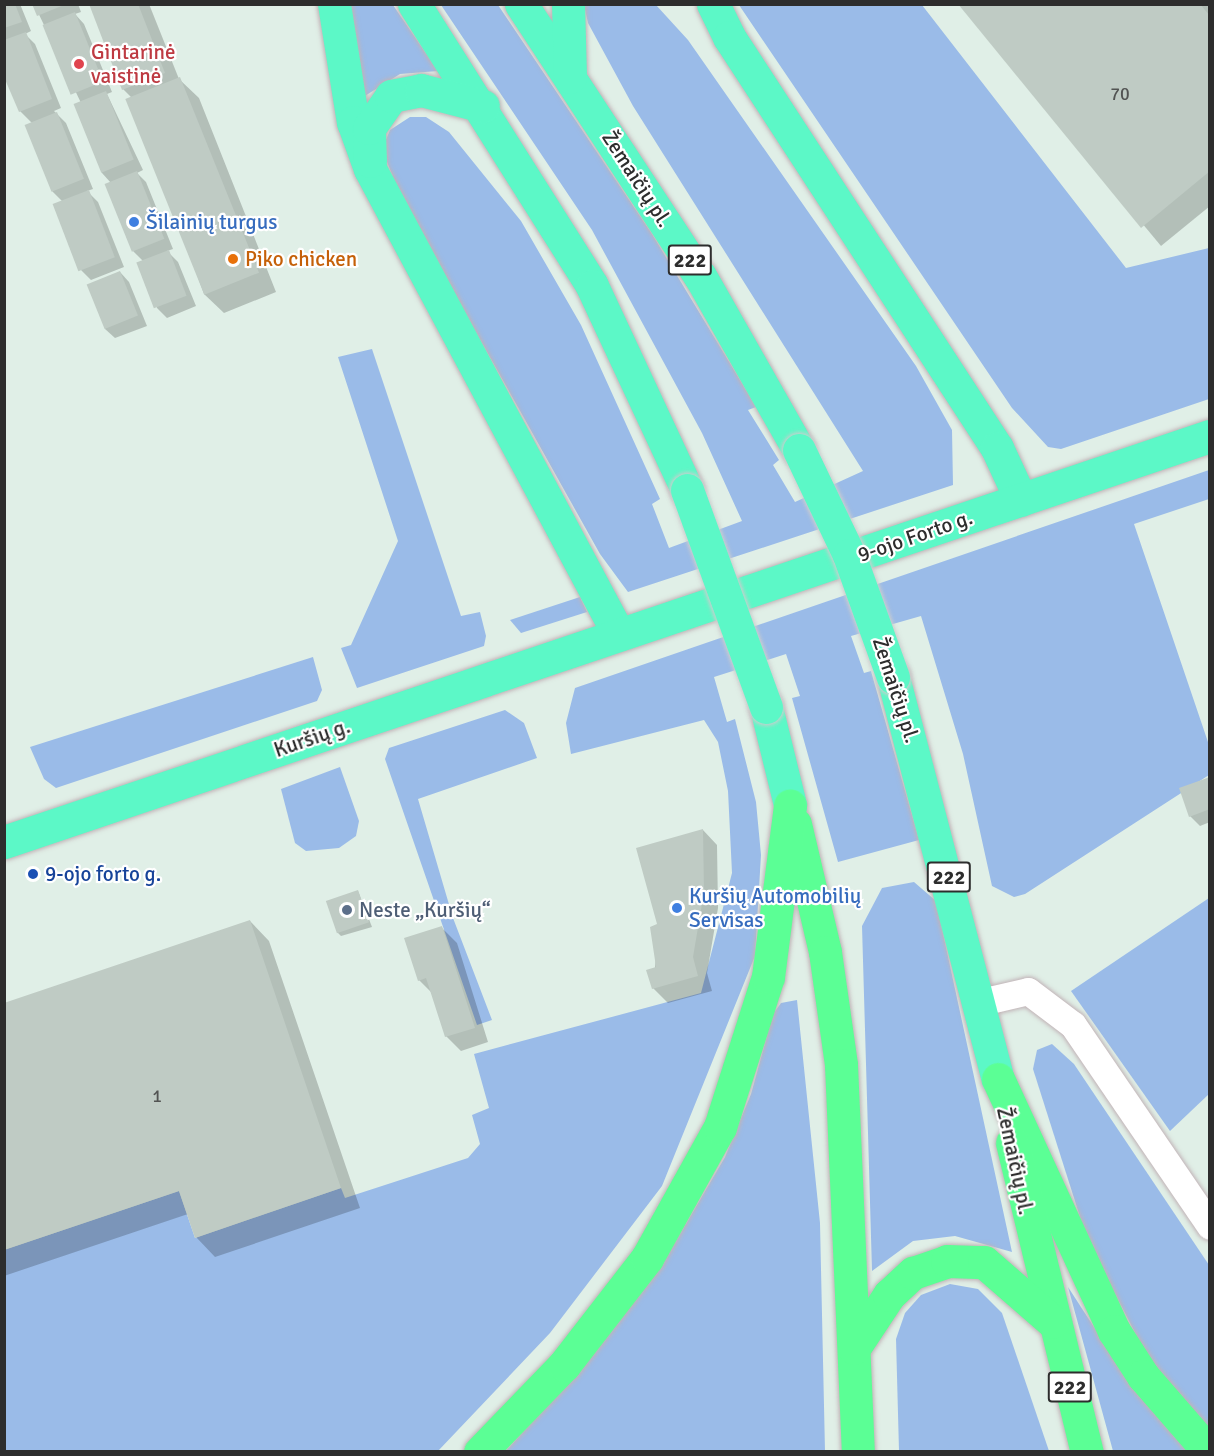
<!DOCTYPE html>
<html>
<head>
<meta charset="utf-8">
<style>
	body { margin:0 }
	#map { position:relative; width:1214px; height:1456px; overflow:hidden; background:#e0efe7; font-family:Signika,sans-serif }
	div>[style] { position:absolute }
	.green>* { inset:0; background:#9abbe8 }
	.shadow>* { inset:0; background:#0003 }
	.building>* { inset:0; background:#bfcbc4; transform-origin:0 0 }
	.roads { filter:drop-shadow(0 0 2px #c1b3b7) drop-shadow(0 0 2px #c1b3b7) }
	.minor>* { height:27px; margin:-13.5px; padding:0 13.5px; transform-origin:13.5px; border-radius:13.5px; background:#fff }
	.major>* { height:33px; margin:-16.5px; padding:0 16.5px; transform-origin:16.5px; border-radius:16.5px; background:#5cf8c7 }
	.highway>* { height:33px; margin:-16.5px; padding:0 16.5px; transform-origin:16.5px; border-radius:16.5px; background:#5bff95 }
	.bridges { filter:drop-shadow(0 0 2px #cdcdcd) drop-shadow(0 0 2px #cdcdcd) }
	.major-bridge>* { height:33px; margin:-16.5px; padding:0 16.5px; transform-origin:16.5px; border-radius:16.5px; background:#5cf8c7 }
	.dots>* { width:16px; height:16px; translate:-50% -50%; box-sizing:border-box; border:3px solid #fff; border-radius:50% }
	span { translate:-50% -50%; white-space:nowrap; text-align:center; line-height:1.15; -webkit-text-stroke:4.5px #fff; paint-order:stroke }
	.number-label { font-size:18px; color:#525453 }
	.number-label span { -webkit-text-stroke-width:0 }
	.shield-label span { padding:2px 4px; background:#fff; border:2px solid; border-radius:4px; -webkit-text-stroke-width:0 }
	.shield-label { font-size:20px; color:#2d2d2d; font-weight:700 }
	.health-label { font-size:21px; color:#be3a42 }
	.left { translate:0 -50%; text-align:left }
	.street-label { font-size:21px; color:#2d2d2d }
	.shop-label { font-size:21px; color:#366cbe }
	.food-label { font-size:21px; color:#c56008 }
	.transit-label { font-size:21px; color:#164399 }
	.service-label { font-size:21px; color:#4e5e75 }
	.frame { position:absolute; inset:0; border:6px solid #2d2d2d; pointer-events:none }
</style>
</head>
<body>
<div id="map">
	<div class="green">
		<div style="clip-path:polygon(345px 5px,393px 5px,438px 71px,400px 74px,360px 99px)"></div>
		<div style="clip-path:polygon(441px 5px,498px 5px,652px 234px,734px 370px,756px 407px,748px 410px,779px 460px,773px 465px,795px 502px,863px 471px,633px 106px,588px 23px,584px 5px,656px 5px,688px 40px,916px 366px,952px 430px,953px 485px,628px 592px,600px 554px,402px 200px,382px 149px,390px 130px,410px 117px,426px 117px,449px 132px,521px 221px,581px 325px,660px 499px,652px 504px,669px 548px,742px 521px,702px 433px,592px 230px)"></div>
		<div style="clip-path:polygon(739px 5px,922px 5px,1126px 268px,1209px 248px,1209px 399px,1061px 449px,1048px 447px,1012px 408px)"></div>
		<div style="clip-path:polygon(372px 349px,461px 616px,480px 612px,486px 636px,484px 646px,357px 688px,341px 648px,351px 645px,398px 541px,338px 357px)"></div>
		<div style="clip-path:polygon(1209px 470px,1209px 499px,1134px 524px,1209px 745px,1209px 775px,1025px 894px,1014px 897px,992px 886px,963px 754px,921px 616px,851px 636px,864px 673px,871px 671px,919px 840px,838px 862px,792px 698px,800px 696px,786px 654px,714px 677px,727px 722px,735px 719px,756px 802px,761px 855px,755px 956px,662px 1186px,550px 1333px,438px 1451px,5px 1451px,4px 1250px,179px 1191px,195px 1238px,341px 1188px,345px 1198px,468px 1158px,480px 1144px,472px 1115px,489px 1108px,474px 1054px,701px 993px,732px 873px,728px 791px,718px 742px,704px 720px,571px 754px,566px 723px,575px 688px)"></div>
		<div style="clip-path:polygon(580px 597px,587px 612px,521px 633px,510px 620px)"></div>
		<div style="clip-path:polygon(313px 657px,322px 690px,317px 701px,56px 788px,44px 779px,30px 747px)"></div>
		<div style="clip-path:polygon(505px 710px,524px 723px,537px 758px,418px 799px,453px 918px,492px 1020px,477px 1025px,385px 759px,389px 748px)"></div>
		<div style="clip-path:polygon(340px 767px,359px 821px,356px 836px,339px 848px,306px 851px,295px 843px,281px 789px)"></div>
		<div style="clip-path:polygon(914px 882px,936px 901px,1012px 1252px,955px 1236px,913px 1241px,872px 1271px,862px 926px,882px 888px)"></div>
		<div style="clip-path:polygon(1209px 898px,1209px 1094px,1170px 1131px,1071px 991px)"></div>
		<div style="clip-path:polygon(797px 1000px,820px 1223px,825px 1451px,505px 1452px,594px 1354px,662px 1265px,725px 1157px,751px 1094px,773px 1014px,781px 1003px)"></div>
		<div style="clip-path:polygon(1052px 1044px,1074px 1064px,1209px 1265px,1209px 1434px,1149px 1360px,1087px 1239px,1033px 1069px,1037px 1050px)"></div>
		<div style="clip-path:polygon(950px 1284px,978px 1289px,1002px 1313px,1049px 1451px,899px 1451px,896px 1339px,905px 1313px,921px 1295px)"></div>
		<div style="clip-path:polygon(1068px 1287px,1118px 1364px,1193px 1451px,1113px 1451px)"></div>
	</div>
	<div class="shadow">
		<div style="clip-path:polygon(4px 4px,20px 4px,31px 31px,25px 34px,35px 44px,61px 108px,54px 111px,66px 123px,93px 189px,87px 191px,98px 202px,124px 267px,91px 280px,81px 270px,63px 202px,52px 191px,32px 123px,20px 111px,4px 73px)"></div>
		<div style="clip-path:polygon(34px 4px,78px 4px,81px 12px,75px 14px,84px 24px,112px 92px,107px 94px,143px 170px,137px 173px,146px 182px,173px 249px,167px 251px,178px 262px,196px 306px,167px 318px,157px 308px,144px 262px,133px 251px,111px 183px,102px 173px,81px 103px)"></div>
		<div style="clip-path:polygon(90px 4px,149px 4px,179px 79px,199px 98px,276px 292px,224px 313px,204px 294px,132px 98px,123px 89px)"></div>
		<div style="clip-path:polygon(960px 4px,1210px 4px,1210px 206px,1161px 246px)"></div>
		<div style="clip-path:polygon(120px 272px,129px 282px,147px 326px,115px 338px,105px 329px)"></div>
		<div style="clip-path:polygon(1210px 778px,1210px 822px,1200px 826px,1190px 816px)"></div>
		<div style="clip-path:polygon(703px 830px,717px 845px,718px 908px,707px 973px,712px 991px,668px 1003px,653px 988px,659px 925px)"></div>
		<div style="clip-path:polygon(358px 891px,372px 927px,341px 936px,337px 932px)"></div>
		<div style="clip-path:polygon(250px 921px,269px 941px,360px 1208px,215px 1257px,196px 1237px,188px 1214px,4px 1276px,4px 1005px)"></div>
		<div style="clip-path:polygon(442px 928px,457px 943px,488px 1042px,461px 1051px,446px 1036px,432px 993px,419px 980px)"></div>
	</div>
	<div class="building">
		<div style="clip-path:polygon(4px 4px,15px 4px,22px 22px,4px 28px)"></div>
		<div style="clip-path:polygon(32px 4px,64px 4px,64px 5px,37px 16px)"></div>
		<div style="clip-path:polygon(89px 4px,138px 4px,165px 73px,122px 90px)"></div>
		<div style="clip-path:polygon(958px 4px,1200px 4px,1210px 16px,1210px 171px,1141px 228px)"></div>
		<div style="left:75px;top:12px;width:75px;height:35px;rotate:68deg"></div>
		<div style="clip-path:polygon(26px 32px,52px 99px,19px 112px,4px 77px,4px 40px)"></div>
		<div style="left:180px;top:77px;width:211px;height:59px;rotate:68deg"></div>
		<div style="left:106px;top:91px;width:74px;height:35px;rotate:68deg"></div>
		<div style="left:57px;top:112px;width:72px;height:35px;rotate:68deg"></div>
		<div style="left:137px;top:171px;width:73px;height:35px;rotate:68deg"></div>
		<div style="left:89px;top:190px;width:72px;height:39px;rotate:69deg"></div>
		<div style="left:169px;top:250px;width:49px;height:35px;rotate:69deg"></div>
		<div style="left:120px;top:271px;width:48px;height:36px;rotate:68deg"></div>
		<div style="clip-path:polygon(1210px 777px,1210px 809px,1189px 817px,1179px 788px)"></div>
		<div style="clip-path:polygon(703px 829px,704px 892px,693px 957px,698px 976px,652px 989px,646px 970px,656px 967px,650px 927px,657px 924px,636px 848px)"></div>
		<div style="left:358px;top:890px;width:34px;height:34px;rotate:71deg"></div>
		<div style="clip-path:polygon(250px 920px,341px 1188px,195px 1238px,179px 1191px,4px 1250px,4px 1003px)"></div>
		<div style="clip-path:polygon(442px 926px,475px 1028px,445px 1037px,426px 978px,418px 981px,404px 938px)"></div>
	</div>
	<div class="roads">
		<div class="minor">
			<div style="left:981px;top:1002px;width:48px;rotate:-13.2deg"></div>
			<div style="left:1028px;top:991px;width:56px;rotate:37.1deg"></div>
			<div style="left:1073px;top:1025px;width:243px;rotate:55.7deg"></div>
		</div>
		<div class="major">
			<div style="left:334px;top:4px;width:120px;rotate:80.9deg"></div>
			<div style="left:353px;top:122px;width:50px;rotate:70.1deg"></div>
			<div style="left:370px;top:169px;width:528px;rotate:61.88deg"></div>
			<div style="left:414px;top:4px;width:333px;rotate:57.7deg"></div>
			<div style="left:592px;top:286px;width:225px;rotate:65deg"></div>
			<div style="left:521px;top:4px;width:326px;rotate:56.7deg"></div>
			<div style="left:700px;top:276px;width:200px;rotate:60.4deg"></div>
			<div style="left:568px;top:4px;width:73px;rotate:88.4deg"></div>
			<div style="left:713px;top:4px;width:37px;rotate:64deg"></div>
			<div style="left:729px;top:37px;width:491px;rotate:56.9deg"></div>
			<div style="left:997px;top:448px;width:57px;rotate:65.2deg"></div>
			<div style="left:370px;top:161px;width:33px;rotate:-92deg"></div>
			<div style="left:369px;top:128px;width:39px;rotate:-55deg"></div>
			<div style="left:391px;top:96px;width:31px;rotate:-11deg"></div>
			<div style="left:421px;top:90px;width:64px;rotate:14.5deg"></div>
			<div style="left:893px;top:677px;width:415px;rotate:75.4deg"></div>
			<div style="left:766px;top:707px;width:101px;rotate:76.2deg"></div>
			<div style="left:4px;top:842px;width:1273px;rotate:-18.61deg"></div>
		</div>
		<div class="highway">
			<div style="left:795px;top:824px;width:131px;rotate:76.8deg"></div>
			<div style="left:825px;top:952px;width:114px;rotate:81.9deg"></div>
			<div style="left:841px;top:1065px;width:387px;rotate:87.5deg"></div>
			<div style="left:998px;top:1079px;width:277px;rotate:65.3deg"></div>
			<div style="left:1114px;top:1331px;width:54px;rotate:57.2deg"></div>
			<div style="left:1143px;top:1376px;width:101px;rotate:49deg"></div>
			<div style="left:1012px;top:1143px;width:318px;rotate:76.4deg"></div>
			<div style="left:854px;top:1348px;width:64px;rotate:-56.6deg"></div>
			<div style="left:889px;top:1295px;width:33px;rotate:-43deg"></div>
			<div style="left:913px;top:1273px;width:36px;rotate:-19deg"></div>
			<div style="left:947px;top:1261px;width:37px;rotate:2deg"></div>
			<div style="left:984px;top:1262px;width:91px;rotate:41deg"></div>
			<div style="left:480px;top:1452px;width:121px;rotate:-46deg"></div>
			<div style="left:564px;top:1365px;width:135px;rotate:-52.2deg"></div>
			<div style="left:647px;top:1258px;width:150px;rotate:-60.9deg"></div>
			<div style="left:720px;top:1127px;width:157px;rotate:-72.3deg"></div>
			<div style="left:768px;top:977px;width:173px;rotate:-82.7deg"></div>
		</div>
	</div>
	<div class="bridges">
		<div class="major-bridge">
			<div style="left:799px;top:450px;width:116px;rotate:64.5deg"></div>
			<div style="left:849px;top:555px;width:130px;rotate:70.2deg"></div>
			<div style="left:687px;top:490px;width:231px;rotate:70deg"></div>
		</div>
	</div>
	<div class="dots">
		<div style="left:79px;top:64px;background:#e0444e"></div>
		<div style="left:134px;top:222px;background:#3f7fe0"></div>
		<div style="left:233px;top:259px;background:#e8710a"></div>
		<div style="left:33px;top:874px;background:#1a4fb4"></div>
		<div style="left:677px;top:908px;background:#3f7fe0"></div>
		<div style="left:347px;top:910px;background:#5c6f8a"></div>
	</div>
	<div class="number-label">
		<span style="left:1120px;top:94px">70</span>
		<span style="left:157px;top:1096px">1</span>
	</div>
	<div class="shield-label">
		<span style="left:690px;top:260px">222</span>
		<span style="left:949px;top:877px">222</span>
		<span style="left:1070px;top:1387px">222</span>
	</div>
	<div class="health-label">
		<span class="left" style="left:91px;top:64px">Gintarinė<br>vaistinė</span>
	</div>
	<div class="street-label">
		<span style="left:637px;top:179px;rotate:57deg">Žemaičių pl.</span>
		<span style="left:915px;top:536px;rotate:-19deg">9-ojo Forto g.</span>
		<span style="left:896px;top:690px;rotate:72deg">Žemaičių pl.</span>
		<span style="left:312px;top:738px;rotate:-19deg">Kuršių g.</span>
		<span style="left:1015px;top:1161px;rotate:78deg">Žemaičių pl.</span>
	</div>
	<div class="shop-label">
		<span class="left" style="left:146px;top:222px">Šilainių turgus</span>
		<span class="left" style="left:689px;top:908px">Kuršių Automobilių<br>Servisas</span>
	</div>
	<div class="food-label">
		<span class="left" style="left:245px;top:259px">Piko chicken</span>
	</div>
	<div class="transit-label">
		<span class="left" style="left:45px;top:874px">9-ojo forto g.</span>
	</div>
	<div class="service-label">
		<span class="left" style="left:359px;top:910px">Neste „Kuršių“</span>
	</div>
	<div class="frame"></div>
</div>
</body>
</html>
